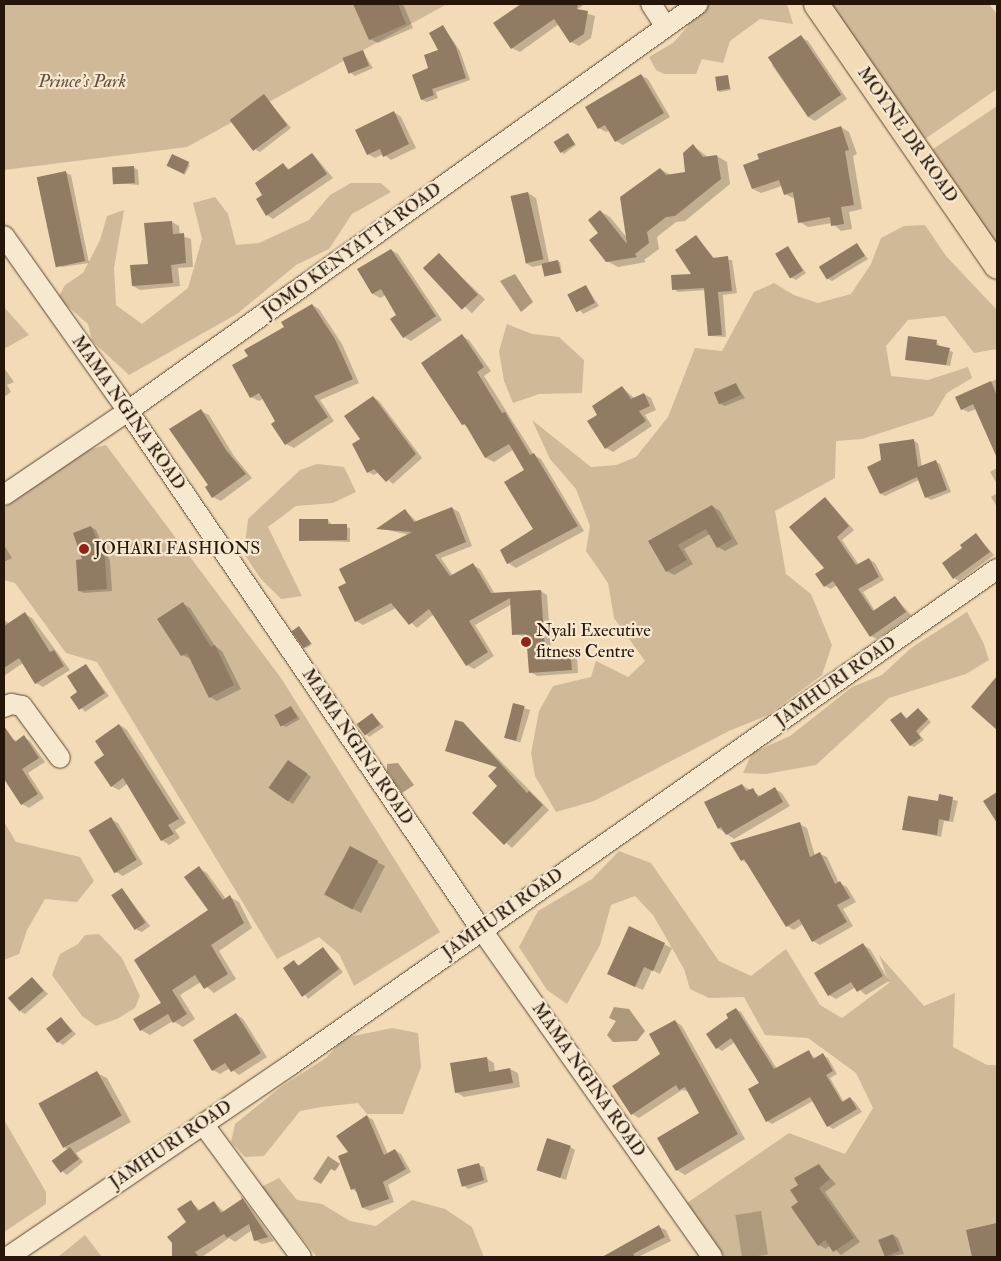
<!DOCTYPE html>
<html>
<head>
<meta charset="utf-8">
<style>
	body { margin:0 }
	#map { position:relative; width:1001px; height:1261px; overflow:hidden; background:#f3dbb7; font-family:"IM FELL Double Pica",serif }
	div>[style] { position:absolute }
	.green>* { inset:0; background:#d0b999 }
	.water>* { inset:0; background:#ad987c; transform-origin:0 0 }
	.shadow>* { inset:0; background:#0003; transform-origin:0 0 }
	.building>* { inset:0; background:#917c63; transform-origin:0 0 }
	.roads { filter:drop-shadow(0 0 1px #594634) drop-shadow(0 0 1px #594634) }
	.minor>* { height:20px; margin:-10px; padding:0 10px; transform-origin:10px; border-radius:10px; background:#f7e8d0 }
	.major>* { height:25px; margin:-12.5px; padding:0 12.5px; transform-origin:12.5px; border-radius:12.5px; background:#f3dbb7 }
	.dots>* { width:14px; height:14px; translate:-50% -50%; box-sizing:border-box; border:2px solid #f7e8d0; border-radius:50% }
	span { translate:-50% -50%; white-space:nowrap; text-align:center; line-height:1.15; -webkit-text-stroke:4.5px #f7e8d0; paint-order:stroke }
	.park-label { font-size:18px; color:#624e3b; font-style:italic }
	.street-label { font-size:18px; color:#261509 }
	.poi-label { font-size:18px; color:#261509 }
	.left { translate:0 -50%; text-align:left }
	.frame { position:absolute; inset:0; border:5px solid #261509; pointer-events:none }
</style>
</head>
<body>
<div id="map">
	<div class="green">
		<div style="clip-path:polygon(4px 4px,447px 4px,187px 147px,4px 170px)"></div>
		<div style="clip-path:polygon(675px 4px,787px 4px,793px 24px,760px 19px,730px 41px,723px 63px,702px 59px,696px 74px,664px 74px,656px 70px,649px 57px,673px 43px,688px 26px)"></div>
		<div style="clip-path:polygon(827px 4px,989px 4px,997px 14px,997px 89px,925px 139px,842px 31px)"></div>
		<div style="clip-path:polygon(997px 106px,997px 250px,930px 151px)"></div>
		<div style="clip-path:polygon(351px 183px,381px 183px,391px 192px,352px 214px,329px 249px,296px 265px,237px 314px,129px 375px,92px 341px,88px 324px,58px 298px,65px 285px,83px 273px,100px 240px,107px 216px,124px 210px,114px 268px,116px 305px,142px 324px,188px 288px,202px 239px,193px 203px,215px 197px,228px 214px,236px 245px,259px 243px,309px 220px,330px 195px)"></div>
		<div style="clip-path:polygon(925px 225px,946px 256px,997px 310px,997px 349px,974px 353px,945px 316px,908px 320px,886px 346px,891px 376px,928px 380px,968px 367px,972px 378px,947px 393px,933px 416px,862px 439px,836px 441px,835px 478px,775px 511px,786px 574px,811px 594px,832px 645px,822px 675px,768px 715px,729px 731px,594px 801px,556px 812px,535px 776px,531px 753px,539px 711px,553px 686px,591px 677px,596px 661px,628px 677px,645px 661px,614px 618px,608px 583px,586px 551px,590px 526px,576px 489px,550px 459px,532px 420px,591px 467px,616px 465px,636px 457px,668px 417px,695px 348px,722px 351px,754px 292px,774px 283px,794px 295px,818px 303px,851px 294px,871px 264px,881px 238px,904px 226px)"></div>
		<div style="clip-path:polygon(4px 307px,29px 335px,4px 349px)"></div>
		<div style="clip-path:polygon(507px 324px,532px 334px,559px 337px,584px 360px,582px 393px,539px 394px,513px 403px,504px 381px,499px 351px)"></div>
		<div style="clip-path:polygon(106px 445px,281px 678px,440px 932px,354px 986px,339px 954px,319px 937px,277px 959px,97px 662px,66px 653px,15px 583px,4px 580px,4px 508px,84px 451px)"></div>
		<div style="clip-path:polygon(317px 464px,344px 467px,356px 492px,333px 503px,296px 506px,268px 527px,302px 596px,281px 599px,261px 579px,244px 554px,248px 519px,300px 470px)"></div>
		<div style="clip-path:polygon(967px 612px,983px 642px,989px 660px,966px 674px,889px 698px,816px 765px,766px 774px,743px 773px,752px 753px,790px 736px,852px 687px,882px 675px,911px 648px)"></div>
		<div style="clip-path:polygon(4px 822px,16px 842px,80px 857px,94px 881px,77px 902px,45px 899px,27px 930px,19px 954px,4px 960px)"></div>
		<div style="clip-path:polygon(619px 851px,651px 863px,719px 961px,751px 976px,786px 949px,820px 1005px,842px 1018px,889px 983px,879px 955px,924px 1006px,955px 993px,953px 1047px,987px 1065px,997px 1065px,997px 1257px,725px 1257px,687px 1203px,789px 1133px,845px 1154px,873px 1108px,856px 1073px,808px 1038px,765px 1035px,744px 997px,709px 998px,690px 989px,684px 969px,653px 915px,635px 896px,611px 905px,600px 945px,567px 1004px,547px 990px,519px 947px,538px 911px,592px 879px)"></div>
		<div style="clip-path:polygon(99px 934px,122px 958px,140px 996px,135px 1008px,117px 1019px,96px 1026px,82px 1016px,52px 975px,60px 954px,78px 944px,85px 935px)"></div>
		<div style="clip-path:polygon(392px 1028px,418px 1033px,421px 1067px,403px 1114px,367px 1114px,358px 1103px,321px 1107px,300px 1111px,264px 1156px,245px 1157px,231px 1142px,235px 1124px,282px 1086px,326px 1058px,344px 1038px)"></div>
		<div style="clip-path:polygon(4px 1120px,46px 1192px,46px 1204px,4px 1232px)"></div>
		<div style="clip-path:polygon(279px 1178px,297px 1200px,322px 1204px,350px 1221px,376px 1226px,412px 1200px,445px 1209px,472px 1227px,484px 1257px,317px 1257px,261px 1187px)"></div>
		<div style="clip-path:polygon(85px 1235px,102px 1257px,58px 1257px)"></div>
	</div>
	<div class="water">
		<div style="clip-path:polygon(515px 274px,533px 302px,521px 312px,500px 281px)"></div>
		<div style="clip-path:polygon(398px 763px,414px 785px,402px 793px,387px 773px,387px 764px)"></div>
		<div style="clip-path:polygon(614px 1007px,629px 1009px,640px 1024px,645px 1031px,637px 1041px,613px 1042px,607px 1035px,616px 1021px,609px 1018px)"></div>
		<div style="clip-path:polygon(328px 1156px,340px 1164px,335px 1171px,331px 1169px,321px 1184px,313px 1179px)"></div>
		<div style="left:761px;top:1211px;width:44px;height:26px;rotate:81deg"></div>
	</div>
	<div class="shadow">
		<div style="clip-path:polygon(403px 4px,413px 28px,378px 43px,370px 39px,355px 5px)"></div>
		<div style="clip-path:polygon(522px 4px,585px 4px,576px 10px,595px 16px,591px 38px,579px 46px,571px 42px,559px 24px,520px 52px,512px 48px,495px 23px)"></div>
		<div style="clip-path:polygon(443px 26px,460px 51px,470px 80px,436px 92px,438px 98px,427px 102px,422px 100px,413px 75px,430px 69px,440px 50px)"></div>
		<div style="clip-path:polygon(801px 37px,808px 41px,847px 99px,815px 121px,808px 117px,772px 65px)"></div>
		<div style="clip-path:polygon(363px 52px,373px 68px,355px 76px,351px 73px)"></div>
		<div style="clip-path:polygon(641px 75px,648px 79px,670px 117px,623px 145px,616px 141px,610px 130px,606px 132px,599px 128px)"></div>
		<div style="clip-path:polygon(727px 76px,731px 90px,720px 92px,718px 91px)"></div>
		<div style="clip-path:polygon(264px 96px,291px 128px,260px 152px,256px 150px)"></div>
		<div style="clip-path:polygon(394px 112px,401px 117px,416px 148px,391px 160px,383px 154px,375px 158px,368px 154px)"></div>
		<div style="clip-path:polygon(841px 127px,849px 132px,857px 154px,853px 156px,862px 209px,849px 212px,852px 229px,841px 231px,832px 223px,808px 227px,800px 222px,795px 199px,785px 194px,782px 186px,761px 193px,753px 189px)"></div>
		<div style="clip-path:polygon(568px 135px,576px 145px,564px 154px,562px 153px)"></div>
		<div style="clip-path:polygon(693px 146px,708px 157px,717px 156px,727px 162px,730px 184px,685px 221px,676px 222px,657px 237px,659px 249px,644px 260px,646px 262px,618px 267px,607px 261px,600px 233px,600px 211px,610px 217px,628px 239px,660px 169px,671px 175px,687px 173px)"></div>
		<div style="clip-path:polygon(313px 154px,333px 178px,273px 219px,267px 215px,283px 165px,291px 170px)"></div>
		<div style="left:172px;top:156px;width:20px;height:11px;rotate:27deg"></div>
		<div style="clip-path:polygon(133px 167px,138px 170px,139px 185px,114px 183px)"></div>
		<div style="clip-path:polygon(66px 173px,71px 175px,89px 263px,62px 267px,57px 264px)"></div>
		<div style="clip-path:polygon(528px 193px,536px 198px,549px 262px,560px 262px,562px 273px,546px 276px,542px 265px,533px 267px,525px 263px)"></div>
		<div style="clip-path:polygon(172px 222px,179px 226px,180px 235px,191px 239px,193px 267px,178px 268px,180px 286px,140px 290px,133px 286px,149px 265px)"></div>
		<div style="clip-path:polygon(696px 236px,715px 259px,732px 260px,737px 293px,723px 295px,726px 337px,710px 336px,706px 290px,678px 292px,674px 289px,694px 275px)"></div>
		<div style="clip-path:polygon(857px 245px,868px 259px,832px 281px,827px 278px,820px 267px)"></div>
		<div style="clip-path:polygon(788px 248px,806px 273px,796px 280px,791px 277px)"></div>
		<div style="clip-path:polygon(391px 250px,398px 254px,442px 320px,411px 341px,404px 337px,398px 315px,386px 295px,380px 298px,373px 294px,359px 269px)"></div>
		<div style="left:439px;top:255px;width:64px;height:19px;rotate:44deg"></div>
		<div style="clip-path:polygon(586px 286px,599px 306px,583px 314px,569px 295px)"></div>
		<div style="clip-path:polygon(312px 305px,319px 309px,342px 344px,359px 383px,320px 400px,334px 421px,294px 448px,286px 444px,264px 398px,259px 401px,251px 397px,249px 356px)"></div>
		<div style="clip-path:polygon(462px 336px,469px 340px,491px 371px,484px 376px,534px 455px,541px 459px,584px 531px,516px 568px,508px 563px,502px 551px,535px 529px,526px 470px,514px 449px,494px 462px,486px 458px,469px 428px,463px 424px)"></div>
		<div style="clip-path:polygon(936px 341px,940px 347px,953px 352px,950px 366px,906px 359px)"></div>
		<div style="clip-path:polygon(4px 368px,14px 382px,7px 385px,11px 392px,4px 397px)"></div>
		<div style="clip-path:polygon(997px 379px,997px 446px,992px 443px,976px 409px,968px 412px,962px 409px,957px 398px)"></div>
		<div style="clip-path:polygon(736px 384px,745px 398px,725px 406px,720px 404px,715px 393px)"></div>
		<div style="clip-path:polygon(622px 387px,634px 398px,644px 394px,651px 398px,656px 410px,645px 415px,652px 426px,613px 452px,606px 448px,599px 415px)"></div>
		<div style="clip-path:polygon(373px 397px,379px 401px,422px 458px,393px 484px,379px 472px,374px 475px,368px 472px,362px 439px)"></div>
		<div style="clip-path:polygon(201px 411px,209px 415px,234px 456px,252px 478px,221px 501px,213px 497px)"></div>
		<div style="clip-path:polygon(914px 441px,918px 443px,922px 467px,936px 462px,940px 464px,951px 492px,931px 500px,926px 497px,919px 480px,885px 496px,881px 494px)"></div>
		<div style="clip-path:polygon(997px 468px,997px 484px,990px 472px)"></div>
		<div style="clip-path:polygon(997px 493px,997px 507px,991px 497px)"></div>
		<div style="clip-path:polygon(825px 498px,854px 530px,842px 540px,859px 565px,869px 559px,875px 563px,884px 580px,863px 592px,875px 611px,895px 597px,911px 615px,877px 639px,871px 636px,837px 585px,831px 589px,825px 586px)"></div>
		<div style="clip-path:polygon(712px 506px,720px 511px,738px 544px,725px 551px,718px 547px,710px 534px,684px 549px,693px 564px,674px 575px,667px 571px,650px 542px)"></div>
		<div style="clip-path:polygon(452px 508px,459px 512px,472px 546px,441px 558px,453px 576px,473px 565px,480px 569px,495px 594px,541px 591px,547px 595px,551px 651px,570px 650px,577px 654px,578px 673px,537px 676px,531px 672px,528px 637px,514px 634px,512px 604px,475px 625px,494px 656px,474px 669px,467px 665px,434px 614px,417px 628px,396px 608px,363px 625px,356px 621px,347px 583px,410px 535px,378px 528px,405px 510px,417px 522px)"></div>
		<div style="clip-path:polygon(328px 520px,332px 525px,350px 528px,350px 542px,300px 540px)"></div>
		<div style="clip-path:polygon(91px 527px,96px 530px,110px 561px,112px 591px,84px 593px,79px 591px)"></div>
		<div style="clip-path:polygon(976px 535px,994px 555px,959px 581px,954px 578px,964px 549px)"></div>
		<div style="clip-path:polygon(4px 545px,12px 558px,4px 562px)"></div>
		<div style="clip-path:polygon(183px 604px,190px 608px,215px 646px,222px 651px,241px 689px,217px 701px,210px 697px,191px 659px,182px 655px)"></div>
		<div style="clip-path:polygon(25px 614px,32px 618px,70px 670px,43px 687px,36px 683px,23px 663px,4px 676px,4px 620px,10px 624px)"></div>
		<div style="clip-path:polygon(299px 628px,312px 644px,307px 648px,305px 647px)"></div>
		<div style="clip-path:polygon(86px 665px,109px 696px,85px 712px,72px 697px,79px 692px)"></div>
		<div style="left:514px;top:705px;width:17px;height:34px;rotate:17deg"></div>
		<div style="clip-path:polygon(291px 707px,300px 719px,286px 727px,281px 725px)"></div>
		<div style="clip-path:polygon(918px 709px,931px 722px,919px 734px,924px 740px,914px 747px,910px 745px,901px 713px,908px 719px)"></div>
		<div style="clip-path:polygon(372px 714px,384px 727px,369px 737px,357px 724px)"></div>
		<div style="clip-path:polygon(463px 723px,549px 810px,512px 848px,473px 813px,499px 786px,498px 768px,447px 750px)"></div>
		<div style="clip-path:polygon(120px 725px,127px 730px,186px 823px,175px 830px,180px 838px,169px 845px,162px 840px,128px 783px,119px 790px,111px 786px,106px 755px)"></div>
		<div style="clip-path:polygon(24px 737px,30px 741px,45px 762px,28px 773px,44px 798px,29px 808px,22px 804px,4px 778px,4px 742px,11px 738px,17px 741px)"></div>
		<div style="clip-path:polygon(293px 764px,311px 777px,293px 804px,270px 788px)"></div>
		<div style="clip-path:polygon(742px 785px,762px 797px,775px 789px,782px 793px,790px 806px,734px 839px,718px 828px)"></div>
		<div style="clip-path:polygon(940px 796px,958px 801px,953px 822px,944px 821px,941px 837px,904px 829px,939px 803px)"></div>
		<div style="clip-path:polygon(111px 819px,118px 823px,143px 864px,123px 876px,116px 872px)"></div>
		<div style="clip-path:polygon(800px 824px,807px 828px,815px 856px,820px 854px,827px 857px,839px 883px,847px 887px,856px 902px,843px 909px,853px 926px,820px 945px,813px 941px,803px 924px,794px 930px,787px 926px,749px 865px,742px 860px)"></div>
		<div style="clip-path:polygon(377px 862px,385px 866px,361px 913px,334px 899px)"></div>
		<div style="clip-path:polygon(199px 868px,207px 873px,226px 899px,230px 897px,239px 902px,252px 928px,219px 951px,236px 979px,214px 993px,201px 982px,180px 995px,195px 1019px,183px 1027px,173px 1021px,150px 1035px,141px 1030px,163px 1004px,210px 910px)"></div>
		<div style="clip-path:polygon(122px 889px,150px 926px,142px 932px,137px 930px)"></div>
		<div style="clip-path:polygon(630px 928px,672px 948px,660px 974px,652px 970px,643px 990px,616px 978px)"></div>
		<div style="clip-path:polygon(863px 945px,870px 949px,889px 981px,866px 995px,856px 987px,836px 999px,829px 995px)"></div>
		<div style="clip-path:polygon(323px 948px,343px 972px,308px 999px,285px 968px,294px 962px,300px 966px)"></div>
		<div style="clip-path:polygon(32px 978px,48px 994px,25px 1014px,21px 1012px)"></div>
		<div style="clip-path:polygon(736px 1009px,741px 1012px,777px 1069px,809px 1052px,816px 1059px,823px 1055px,828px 1058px,837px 1074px,830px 1078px,844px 1102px,850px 1098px,855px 1102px,862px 1112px,833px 1129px,828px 1126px,813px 1101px,772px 1124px,767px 1121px,761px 1084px,735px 1042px,722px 1051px,717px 1048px)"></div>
		<div style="clip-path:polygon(236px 1014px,243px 1019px,267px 1057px,239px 1075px,230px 1068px,220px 1074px,213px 1070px)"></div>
		<div style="clip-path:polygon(61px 1018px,76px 1034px,63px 1045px,58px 1042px)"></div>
		<div style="clip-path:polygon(675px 1021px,682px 1026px,745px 1139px,685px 1175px,677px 1170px,658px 1139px,701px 1113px,690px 1092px,682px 1090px,639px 1118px,632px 1114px)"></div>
		<div style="clip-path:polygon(486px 1058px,494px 1063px,495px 1072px,510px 1069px,518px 1073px,520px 1087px,464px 1097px,456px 1092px)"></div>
		<div style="clip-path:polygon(97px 1073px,107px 1078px,131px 1122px,76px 1153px,83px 1162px,67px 1175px,63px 1172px,69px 1150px,65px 1148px)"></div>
		<div style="clip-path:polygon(367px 1116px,373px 1120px,388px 1154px,395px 1150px,401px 1154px,411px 1172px,388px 1185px,394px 1202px,370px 1211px,363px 1208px,358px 1193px,352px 1189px,350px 1153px)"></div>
		<div style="clip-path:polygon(570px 1147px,575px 1150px,566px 1180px,539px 1170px)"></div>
		<div style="clip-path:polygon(479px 1165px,484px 1167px,488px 1182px,468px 1189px,464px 1186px)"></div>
		<div style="clip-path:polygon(819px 1166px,836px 1184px,825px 1192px,860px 1242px,841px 1255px,830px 1245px,826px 1249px,819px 1245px,800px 1185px)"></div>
		<div style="clip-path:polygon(243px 1198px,274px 1241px,262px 1244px,255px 1240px,252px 1230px,235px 1242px,229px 1238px,202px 1257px,173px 1257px,173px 1243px,187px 1222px,191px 1202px,201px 1211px,214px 1202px,224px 1212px)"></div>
		<div style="clip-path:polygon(997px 1223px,997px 1257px,973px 1257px,967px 1231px)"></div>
		<div style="clip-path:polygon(659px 1227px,666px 1230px,671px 1241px,638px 1257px,605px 1257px)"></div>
		<div style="clip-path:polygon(893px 1235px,898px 1238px,904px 1254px,887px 1257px)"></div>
	</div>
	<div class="building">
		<div style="clip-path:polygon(353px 4px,398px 4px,406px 24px,369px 40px)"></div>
		<div style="clip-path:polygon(521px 4px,578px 4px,577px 9px,588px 11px,584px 34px,570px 43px,554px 19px,511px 49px,493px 23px)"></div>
		<div style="clip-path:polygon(443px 25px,456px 47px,466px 78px,432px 89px,434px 95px,421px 100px,412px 75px,428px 68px,424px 55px,438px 50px,429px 33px)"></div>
		<div style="left:801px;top:35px;width:72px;height:40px;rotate:56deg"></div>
		<div style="left:363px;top:50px;width:17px;height:22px;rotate:69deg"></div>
		<div style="clip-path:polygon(641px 74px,664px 113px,615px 142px,605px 125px,598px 129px,585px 107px)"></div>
		<div style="left:728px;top:75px;width:14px;height:13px;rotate:82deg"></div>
		<div style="left:264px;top:94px;width:39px;height:43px;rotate:53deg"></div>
		<div style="clip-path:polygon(394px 111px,409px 144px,383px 157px,380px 149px,367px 155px,355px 130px)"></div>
		<div style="clip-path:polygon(841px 126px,849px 150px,845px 151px,854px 205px,841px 207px,844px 224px,831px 226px,830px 217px,798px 223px,793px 192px,784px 195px,779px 180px,752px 189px,743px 165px,759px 159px,757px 154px)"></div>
		<div style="left:568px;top:133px;width:13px;height:17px;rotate:58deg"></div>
		<div style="clip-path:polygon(693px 144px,703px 157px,717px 155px,721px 179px,675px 216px,666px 217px,647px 232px,649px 243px,635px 254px,637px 257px,606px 262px,589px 240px,598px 233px,588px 220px,600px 210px,627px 244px,620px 197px,660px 168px,666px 175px,685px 172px,683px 153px)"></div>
		<div style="clip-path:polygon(312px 153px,327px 174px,266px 216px,256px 199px,262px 195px,255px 183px,283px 163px,288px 170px)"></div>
		<div style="left:172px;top:154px;width:19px;height:13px;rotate:25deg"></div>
		<div style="left:134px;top:166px;width:17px;height:22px;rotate:87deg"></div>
		<div style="left:66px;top:171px;width:92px;height:30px;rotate:78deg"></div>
		<div style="left:528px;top:192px;width:69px;height:18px;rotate:77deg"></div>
		<div style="clip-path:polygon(172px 221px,173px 234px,184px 233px,186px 263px,171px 265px,173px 283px,132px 286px,130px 265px,148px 264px,144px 223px)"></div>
		<div style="clip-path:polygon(696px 235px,713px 258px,728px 256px,732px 291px,718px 292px,722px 335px,708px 336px,704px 288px,672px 290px,671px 275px,691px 274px,675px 250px)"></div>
		<div style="left:857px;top:243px;width:15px;height:45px;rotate:58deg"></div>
		<div style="left:788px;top:246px;width:29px;height:15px;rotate:59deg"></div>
		<div style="clip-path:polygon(391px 249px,436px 316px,403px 338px,390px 319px,396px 315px,381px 289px,372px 294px,357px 269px)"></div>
		<div style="left:439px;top:253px;width:57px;height:22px;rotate:47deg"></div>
		<div style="left:558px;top:260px;width:13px;height:17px;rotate:77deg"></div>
		<div style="left:586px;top:285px;width:20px;height:21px;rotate:63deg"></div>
		<div style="clip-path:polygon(312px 304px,335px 339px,353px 379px,314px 396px,328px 417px,285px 445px,271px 424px,275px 421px,259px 393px,250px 398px,232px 365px,248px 356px,244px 350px,284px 327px,281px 322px)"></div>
		<div style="clip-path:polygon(462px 334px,484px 367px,477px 372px,502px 413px,505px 412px,530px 455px,534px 453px,578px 526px,507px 564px,500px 550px,533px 529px,504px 482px,524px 470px,509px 444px,485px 458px,465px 424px,462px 425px,421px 363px)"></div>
		<div style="clip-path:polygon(908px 336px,937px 340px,936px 345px,950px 348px,946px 365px,905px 360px)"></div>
		<div style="clip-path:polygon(991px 381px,997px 396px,997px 458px,973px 404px,961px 410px,955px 397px)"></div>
		<div style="left:736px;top:383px;width:13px;height:24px;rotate:67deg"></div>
		<div style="clip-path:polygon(622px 386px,631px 399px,644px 393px,650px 406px,639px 411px,646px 421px,605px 449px,587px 421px,597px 415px,592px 406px)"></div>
		<div style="clip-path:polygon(373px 396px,416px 454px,386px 482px,374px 469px,367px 473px,352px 444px,360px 439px,344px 416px)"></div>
		<div style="clip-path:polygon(201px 409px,226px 450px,246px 474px,212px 498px,205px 487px,208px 485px,169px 429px)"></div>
		<div style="clip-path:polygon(914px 439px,918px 467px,936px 460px,947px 490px,925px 498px,917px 477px,880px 494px,867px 467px,881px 460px,879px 444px)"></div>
		<div style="clip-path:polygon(825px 497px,849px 526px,837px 537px,856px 565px,869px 558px,879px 577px,858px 589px,873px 611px,895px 596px,906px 612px,870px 637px,833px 581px,824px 587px,815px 574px,824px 568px,789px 527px)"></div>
		<div style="clip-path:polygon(712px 505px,732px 539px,717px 548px,706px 529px,678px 545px,687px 560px,666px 572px,648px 541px)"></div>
		<div style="clip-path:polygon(452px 507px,466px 542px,435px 555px,450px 576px,473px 563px,491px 593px,541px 590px,545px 651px,570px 648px,572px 670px,529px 673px,526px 634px,512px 635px,510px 598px,469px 621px,488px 652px,466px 666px,429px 609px,409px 625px,391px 603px,355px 622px,338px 587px,346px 583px,339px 569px,412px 532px,376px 529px,405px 509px,414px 522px)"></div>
		<div style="clip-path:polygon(299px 519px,328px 519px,328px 524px,347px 524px,347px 540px,299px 541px)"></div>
		<div style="clip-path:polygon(91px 526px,105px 558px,107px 589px,78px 591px,76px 560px,82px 559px,73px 533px)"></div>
		<div style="clip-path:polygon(976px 533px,990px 552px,953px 579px,942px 563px,962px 548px,960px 545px)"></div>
		<div style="clip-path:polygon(183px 602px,211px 647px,215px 645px,234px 685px,209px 698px,187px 653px,181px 656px,157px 619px)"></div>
		<div style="clip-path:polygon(25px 612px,50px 652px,54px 650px,64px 666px,35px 684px,19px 658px,4px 668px,4px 626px)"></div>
		<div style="left:299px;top:626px;width:21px;height:9px;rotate:55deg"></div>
		<div style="clip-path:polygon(86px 664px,105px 693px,79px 710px,70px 697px,77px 692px,67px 676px)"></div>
		<div style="clip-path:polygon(997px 676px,997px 730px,971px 707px)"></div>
		<div style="left:513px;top:703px;width:12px;height:36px;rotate:14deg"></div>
		<div style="left:291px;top:706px;width:13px;height:19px;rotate:61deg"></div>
		<div style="clip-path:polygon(918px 708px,928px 719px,916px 731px,921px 738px,910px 746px,890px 720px,901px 712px,906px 719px)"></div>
		<div style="left:372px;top:713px;width:14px;height:19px;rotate:54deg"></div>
		<div style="clip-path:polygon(455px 720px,463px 722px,527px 793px,529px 791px,543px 805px,504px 845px,472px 813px,497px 786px,488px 776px,497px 767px,445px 751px)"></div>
		<div style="clip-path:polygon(119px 724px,179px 819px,168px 825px,174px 834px,161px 841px,123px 778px,111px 787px,94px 762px,104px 755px,95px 741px)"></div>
		<div style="clip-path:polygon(4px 726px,15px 742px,24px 735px,39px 758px,22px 769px,38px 794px,21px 805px,4px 779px)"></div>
		<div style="left:288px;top:760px;width:24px;height:34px;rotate:35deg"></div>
		<div style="clip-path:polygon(742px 784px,746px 791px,753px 788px,758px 797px,775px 787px,783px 802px,726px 835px,721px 827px,718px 829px,704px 802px)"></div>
		<div style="clip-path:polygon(997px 792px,997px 823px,983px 801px)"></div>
		<div style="clip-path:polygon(939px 794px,953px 797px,949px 821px,939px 819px,937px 835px,902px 830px,908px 796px,938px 801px)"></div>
		<div style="left:111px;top:817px;width:50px;height:26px;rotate:59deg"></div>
		<div style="clip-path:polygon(800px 822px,810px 857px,820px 852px,835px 884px,840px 881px,850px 898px,837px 905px,847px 922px,812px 942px,799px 919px,786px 927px,744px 859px,741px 861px,730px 843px)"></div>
		<div style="left:350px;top:846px;width:32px;height:55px;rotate:28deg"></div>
		<div style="clip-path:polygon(199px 866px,223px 900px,230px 895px,244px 923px,211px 945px,228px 974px,204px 989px,195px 975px,172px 990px,187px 1014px,173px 1023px,168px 1014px,140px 1031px,133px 1019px,161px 1003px,134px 960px,208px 910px,184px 877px)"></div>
		<div style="left:122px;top:888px;width:42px;height:13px;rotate:56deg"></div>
		<div style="clip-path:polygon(629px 926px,665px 943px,653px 971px,644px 967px,635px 987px,607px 974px)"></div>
		<div style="clip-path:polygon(863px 943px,883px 976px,857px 992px,851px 982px,828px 996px,814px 973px)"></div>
		<div style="clip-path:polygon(323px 947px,339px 969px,302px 997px,283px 968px,294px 960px,298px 966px)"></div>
		<div style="left:32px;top:977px;width:18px;height:32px;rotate:49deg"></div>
		<div style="clip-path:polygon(736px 1008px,774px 1069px,809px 1050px,813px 1059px,823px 1053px,833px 1071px,826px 1075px,842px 1102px,850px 1097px,857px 1109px,827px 1127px,810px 1097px,766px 1122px,748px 1089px,759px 1083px,731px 1038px,716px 1049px,706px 1034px,728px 1018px,726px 1014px)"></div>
		<div style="clip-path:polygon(236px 1013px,261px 1053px,231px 1072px,225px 1063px,212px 1071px,193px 1040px)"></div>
		<div style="left:61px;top:1017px;width:18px;height:19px;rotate:52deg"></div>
		<div style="clip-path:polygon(675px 1020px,738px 1134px,676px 1171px,657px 1138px,699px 1113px,685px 1087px,679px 1090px,676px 1085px,631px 1115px,612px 1086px,660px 1054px,649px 1034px)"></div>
		<div style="clip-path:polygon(487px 1057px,489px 1072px,510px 1068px,513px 1083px,455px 1093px,450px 1063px)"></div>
		<div style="left:97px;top:1071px;width:51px;height:67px;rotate:61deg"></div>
		<div style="clip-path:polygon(367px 1115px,384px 1155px,395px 1149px,406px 1169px,383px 1182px,389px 1199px,362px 1208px,355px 1188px,351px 1190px,338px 1156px,348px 1152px,336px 1136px)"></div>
		<div style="left:547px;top:1138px;width:25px;height:34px;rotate:18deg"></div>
		<div style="left:70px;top:1147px;width:15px;height:23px;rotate:53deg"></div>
		<div style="left:479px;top:1163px;width:18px;height:23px;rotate:74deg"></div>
		<div style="clip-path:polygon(819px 1164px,830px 1179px,819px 1188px,854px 1238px,833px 1252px,825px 1240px,818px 1246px,791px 1207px,798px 1202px,790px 1190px,798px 1185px,794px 1178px)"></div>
		<div style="clip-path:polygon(241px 1196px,268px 1237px,254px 1241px,249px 1224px,227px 1238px,224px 1234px,195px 1252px,199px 1257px,172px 1257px,172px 1243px,167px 1237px,186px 1222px,177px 1209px,191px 1200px,198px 1211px,214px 1201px,221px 1213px,242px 1199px)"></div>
		<div style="clip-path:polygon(997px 1223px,997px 1257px,972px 1257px,966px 1230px)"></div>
		<div style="clip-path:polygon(659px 1225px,665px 1237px,633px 1254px,635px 1257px,602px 1257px)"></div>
		<div style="left:893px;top:1234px;width:18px;height:16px;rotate:68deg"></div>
	</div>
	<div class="roads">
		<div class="minor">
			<div style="left:651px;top:4px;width:27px;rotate:57deg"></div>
			<div style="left:4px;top:236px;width:214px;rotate:54.7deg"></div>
			<div style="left:128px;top:411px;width:627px;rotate:55.73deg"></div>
			<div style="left:481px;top:929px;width:401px;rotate:54.8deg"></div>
			<div style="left:4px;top:495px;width:150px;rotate:-34.1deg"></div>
			<div style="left:128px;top:411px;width:700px;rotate:-35.53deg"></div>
			<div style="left:4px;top:707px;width:8px;rotate:-23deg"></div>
			<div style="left:11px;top:704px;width:11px;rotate:10deg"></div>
			<div style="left:22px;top:706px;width:64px;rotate:53.8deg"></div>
			<div style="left:203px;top:1124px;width:165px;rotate:53.6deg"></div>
			<div style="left:8px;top:1257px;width:340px;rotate:-34.2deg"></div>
			<div style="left:289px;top:1066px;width:865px;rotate:-35.07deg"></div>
		</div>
		<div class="major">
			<div style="left:816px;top:4px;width:318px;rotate:55.4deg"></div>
		</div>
	</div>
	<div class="dots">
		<div style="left:84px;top:549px;background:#8f2418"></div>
		<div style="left:526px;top:642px;background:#8f2418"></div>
	</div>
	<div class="park-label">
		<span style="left:82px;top:82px">Prince's Park</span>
	</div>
	<div class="street-label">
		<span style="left:907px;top:135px;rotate:55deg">MOYNE DR ROAD</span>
		<span style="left:352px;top:251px;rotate:-36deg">JOMO KENYATTA ROAD</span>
		<span style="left:128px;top:413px;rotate:55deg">MAMA NGINA ROAD</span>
		<span style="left:836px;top:682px;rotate:-35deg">JAMHURI ROAD</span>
		<span style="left:357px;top:747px;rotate:56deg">MAMA NGINA ROAD</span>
		<span style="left:503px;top:914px;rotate:-35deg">JAMHURI ROAD</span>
		<span style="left:588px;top:1080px;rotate:55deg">MAMA NGINA ROAD</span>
		<span style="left:171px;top:1145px;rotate:-34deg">JAMHURI ROAD</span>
	</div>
	<div class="poi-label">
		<span class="left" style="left:94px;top:549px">JOHARI FASHIONS</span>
		<span class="left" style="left:536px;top:642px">Nyali Executive<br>fitness Centre</span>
	</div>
	<div class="frame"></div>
</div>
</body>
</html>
